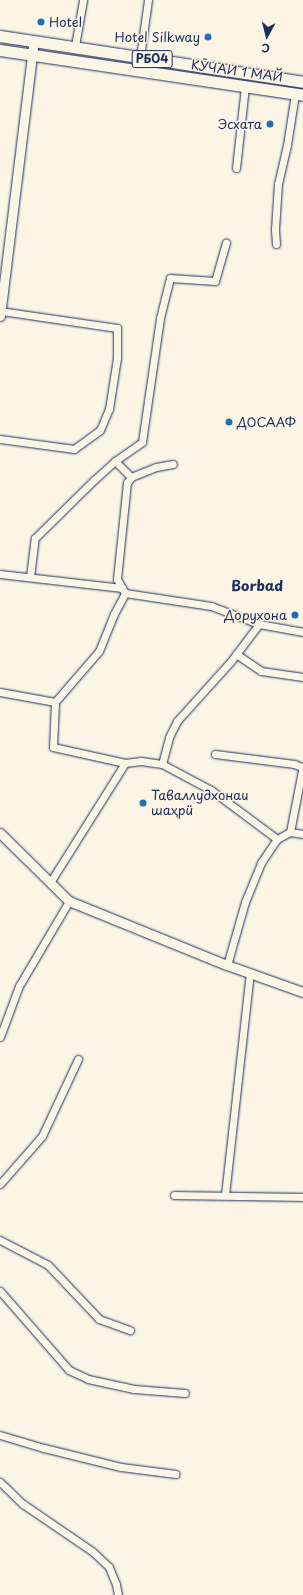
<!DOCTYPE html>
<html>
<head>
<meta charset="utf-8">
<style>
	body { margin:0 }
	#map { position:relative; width:303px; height:1595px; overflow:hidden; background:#fcf5e5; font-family:"Playpen Sans",sans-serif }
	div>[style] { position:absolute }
	.roads { filter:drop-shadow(0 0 1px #1b2f5e) drop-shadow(0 0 1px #1b2f5e) }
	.minor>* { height:7px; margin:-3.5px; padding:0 3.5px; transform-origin:3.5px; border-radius:3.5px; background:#fcf5e5 }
	.tertiary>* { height:9px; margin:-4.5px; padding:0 4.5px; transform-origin:4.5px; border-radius:4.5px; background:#fcf5e5 }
	.primary>* { height:11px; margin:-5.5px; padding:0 5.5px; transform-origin:5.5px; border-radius:5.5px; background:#fcf5e5 }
	.dots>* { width:11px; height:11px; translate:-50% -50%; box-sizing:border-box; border:2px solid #fcf5e5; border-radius:50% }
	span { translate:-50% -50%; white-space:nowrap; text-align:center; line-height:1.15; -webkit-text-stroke:3px #fcf5e5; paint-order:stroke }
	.shield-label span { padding:1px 3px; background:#fcf5e5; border:1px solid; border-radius:3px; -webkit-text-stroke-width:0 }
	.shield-label { font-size:12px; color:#1b2f5e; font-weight:700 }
	.poi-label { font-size:13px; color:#1b2f5e }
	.left { translate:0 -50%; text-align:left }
	.right { translate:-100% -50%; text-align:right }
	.street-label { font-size:13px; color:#1b2f5e }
	.neighbourhood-label { font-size:14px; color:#1b2f5e; font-weight:700 }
	.north { position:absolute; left:247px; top:16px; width:40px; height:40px; -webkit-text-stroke:3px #fcf5e5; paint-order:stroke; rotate:187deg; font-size:11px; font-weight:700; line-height:16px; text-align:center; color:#1b2f5e }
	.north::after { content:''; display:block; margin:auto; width:14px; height:18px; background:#1b2f5e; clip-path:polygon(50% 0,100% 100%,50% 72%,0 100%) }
</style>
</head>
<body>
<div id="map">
	<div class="roads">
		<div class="minor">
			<div style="left:75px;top:46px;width:47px;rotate:-80.1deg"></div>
			<div style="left:140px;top:57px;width:58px;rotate:-82deg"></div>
			<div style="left:236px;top:168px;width:82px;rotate:-83.7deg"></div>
			<div style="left:276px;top:244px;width:15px;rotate:-94deg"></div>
			<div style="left:275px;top:229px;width:45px;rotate:-86.2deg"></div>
			<div style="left:278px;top:184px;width:40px;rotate:-77deg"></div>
			<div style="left:287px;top:145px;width:52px;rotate:-81.1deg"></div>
			<div style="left:0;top:439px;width:75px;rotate:7.7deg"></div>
			<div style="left:74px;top:449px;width:32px;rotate:-36deg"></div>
			<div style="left:100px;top:430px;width:23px;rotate:-67deg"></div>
			<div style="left:109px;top:409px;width:52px;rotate:-81.1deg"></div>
			<div style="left:117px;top:358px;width:30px;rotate:-90deg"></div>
			<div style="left:117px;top:328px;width:117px;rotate:-171.7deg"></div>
			<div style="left:115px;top:461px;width:23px;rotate:45deg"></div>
			<div style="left:0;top:574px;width:123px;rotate:6.5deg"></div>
			<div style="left:122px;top:588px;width:6px;rotate:59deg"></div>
			<div style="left:125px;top:593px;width:87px;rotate:8.6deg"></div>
			<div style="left:211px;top:606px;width:51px;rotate:20.6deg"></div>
			<div style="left:259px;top:624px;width:45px;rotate:10.3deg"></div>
			<div style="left:30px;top:577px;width:39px;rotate:-83deg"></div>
			<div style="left:35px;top:538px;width:83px;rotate:-44.5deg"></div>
			<div style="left:94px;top:480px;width:28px;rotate:-42deg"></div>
			<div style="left:115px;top:461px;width:33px;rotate:-35deg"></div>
			<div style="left:142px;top:442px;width:125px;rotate:-81.7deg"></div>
			<div style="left:160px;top:318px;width:41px;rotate:-76deg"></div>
			<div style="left:170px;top:278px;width:45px;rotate:3.8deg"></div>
			<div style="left:215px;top:281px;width:40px;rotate:-74deg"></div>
			<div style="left:122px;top:588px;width:10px;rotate:-119deg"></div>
			<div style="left:117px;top:579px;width:97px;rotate:-84.1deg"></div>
			<div style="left:127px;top:483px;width:7px;rotate:-56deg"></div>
			<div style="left:131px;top:477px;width:27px;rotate:-22deg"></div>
			<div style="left:156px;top:467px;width:17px;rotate:-10deg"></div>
			<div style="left:236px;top:654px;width:30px;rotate:34deg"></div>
			<div style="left:261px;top:671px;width:42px;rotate:8.1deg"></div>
			<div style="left:0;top:692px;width:56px;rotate:10.3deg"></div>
			<div style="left:55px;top:702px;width:45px;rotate:92.5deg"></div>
			<div style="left:53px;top:747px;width:74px;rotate:12.5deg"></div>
			<div style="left:125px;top:763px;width:16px;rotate:-7deg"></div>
			<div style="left:141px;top:761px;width:21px;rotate:8deg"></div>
			<div style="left:162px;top:764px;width:55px;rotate:28deg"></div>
			<div style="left:211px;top:790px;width:82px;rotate:36.6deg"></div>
			<div style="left:277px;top:839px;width:29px;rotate:124deg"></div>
			<div style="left:261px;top:863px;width:42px;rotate:112.3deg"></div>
			<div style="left:245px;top:902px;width:66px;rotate:105.9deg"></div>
			<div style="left:55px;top:702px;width:67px;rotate:-49.2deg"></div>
			<div style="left:99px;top:651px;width:40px;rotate:-68deg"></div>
			<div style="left:114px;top:614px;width:24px;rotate:-62deg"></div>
			<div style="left:215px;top:754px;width:80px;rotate:7.2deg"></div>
			<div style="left:294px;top:764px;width:9px;rotate:21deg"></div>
			<div style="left:162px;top:764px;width:28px;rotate:-75deg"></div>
			<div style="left:169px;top:737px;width:18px;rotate:-63deg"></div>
			<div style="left:177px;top:721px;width:81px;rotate:-48deg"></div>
			<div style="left:231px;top:661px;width:46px;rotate:-52.9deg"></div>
			<div style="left:290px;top:832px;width:67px;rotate:-78.9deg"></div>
			<div style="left:277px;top:839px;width:15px;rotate:-28deg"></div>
			<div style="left:290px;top:832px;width:13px;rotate:9deg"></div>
			<div style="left:51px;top:881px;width:139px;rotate:-57.9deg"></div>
			<div style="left:0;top:1037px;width:54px;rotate:-69.6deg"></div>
			<div style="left:19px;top:986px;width:99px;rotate:-59.5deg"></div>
			<div style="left:0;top:1184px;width:64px;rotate:-48.8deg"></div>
			<div style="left:42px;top:1136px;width:85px;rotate:-64.9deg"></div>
			<div style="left:174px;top:1195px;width:129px;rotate:0.9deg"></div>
			<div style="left:225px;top:1195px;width:223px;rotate:-83.6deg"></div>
			<div style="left:0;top:1240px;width:54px;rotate:27.5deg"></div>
			<div style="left:48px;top:1265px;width:74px;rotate:46.6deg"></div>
			<div style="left:99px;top:1319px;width:33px;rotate:20deg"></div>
			<div style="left:0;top:1291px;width:105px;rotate:48.9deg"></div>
			<div style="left:69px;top:1370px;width:21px;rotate:25deg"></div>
			<div style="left:88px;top:1379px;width:47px;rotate:12.3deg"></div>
			<div style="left:134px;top:1389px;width:51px;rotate:4.5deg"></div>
			<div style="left:0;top:1435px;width:46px;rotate:16.5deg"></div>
			<div style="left:44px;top:1448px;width:79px;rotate:13.9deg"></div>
			<div style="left:121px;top:1467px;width:55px;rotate:7.3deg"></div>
			<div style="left:0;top:1482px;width:32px;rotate:44deg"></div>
			<div style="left:23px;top:1504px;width:83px;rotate:34.3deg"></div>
			<div style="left:92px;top:1551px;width:23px;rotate:43deg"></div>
			<div style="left:109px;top:1567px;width:18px;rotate:68deg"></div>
			<div style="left:116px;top:1584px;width:11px;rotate:80deg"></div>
		</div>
		<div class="tertiary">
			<div style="left:0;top:316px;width:277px;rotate:-83deg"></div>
			<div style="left:0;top:833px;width:97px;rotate:44.6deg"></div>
			<div style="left:69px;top:901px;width:170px;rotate:22.1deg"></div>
			<div style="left:227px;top:965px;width:81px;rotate:19.6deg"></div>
		</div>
		<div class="primary">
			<div style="left:0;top:36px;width:306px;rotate:8.6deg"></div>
			<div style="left:0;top:50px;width:306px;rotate:8.4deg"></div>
		</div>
	</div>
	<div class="dots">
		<div style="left:41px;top:22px;background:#1f6fb2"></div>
		<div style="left:208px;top:37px;background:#1f6fb2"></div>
		<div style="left:270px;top:124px;background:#1f6fb2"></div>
		<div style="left:229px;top:422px;background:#1f6fb2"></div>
		<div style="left:295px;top:615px;background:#1f6fb2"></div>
		<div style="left:143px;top:803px;background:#1f6fb2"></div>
	</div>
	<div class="shield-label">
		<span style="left:152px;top:59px">РБ04</span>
	</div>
	<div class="poi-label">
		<span class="left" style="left:49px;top:22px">Hotel</span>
		<span class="right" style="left:200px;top:37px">Hotel Silkway</span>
		<span class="right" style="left:262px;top:124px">Эсхата</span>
		<span class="left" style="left:237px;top:422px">ДОСААФ</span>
		<span class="right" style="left:287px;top:615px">Дорухона</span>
		<span class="left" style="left:151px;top:803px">Таваллудхонаи<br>шаҳрӣ</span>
	</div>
	<div class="street-label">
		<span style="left:237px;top:71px;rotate:8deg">КӮЧАИ 1 МАЙ</span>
	</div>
	<div class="neighbourhood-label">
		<span style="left:257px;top:586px">Borbad</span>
	</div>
	<div class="north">С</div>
</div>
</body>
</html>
